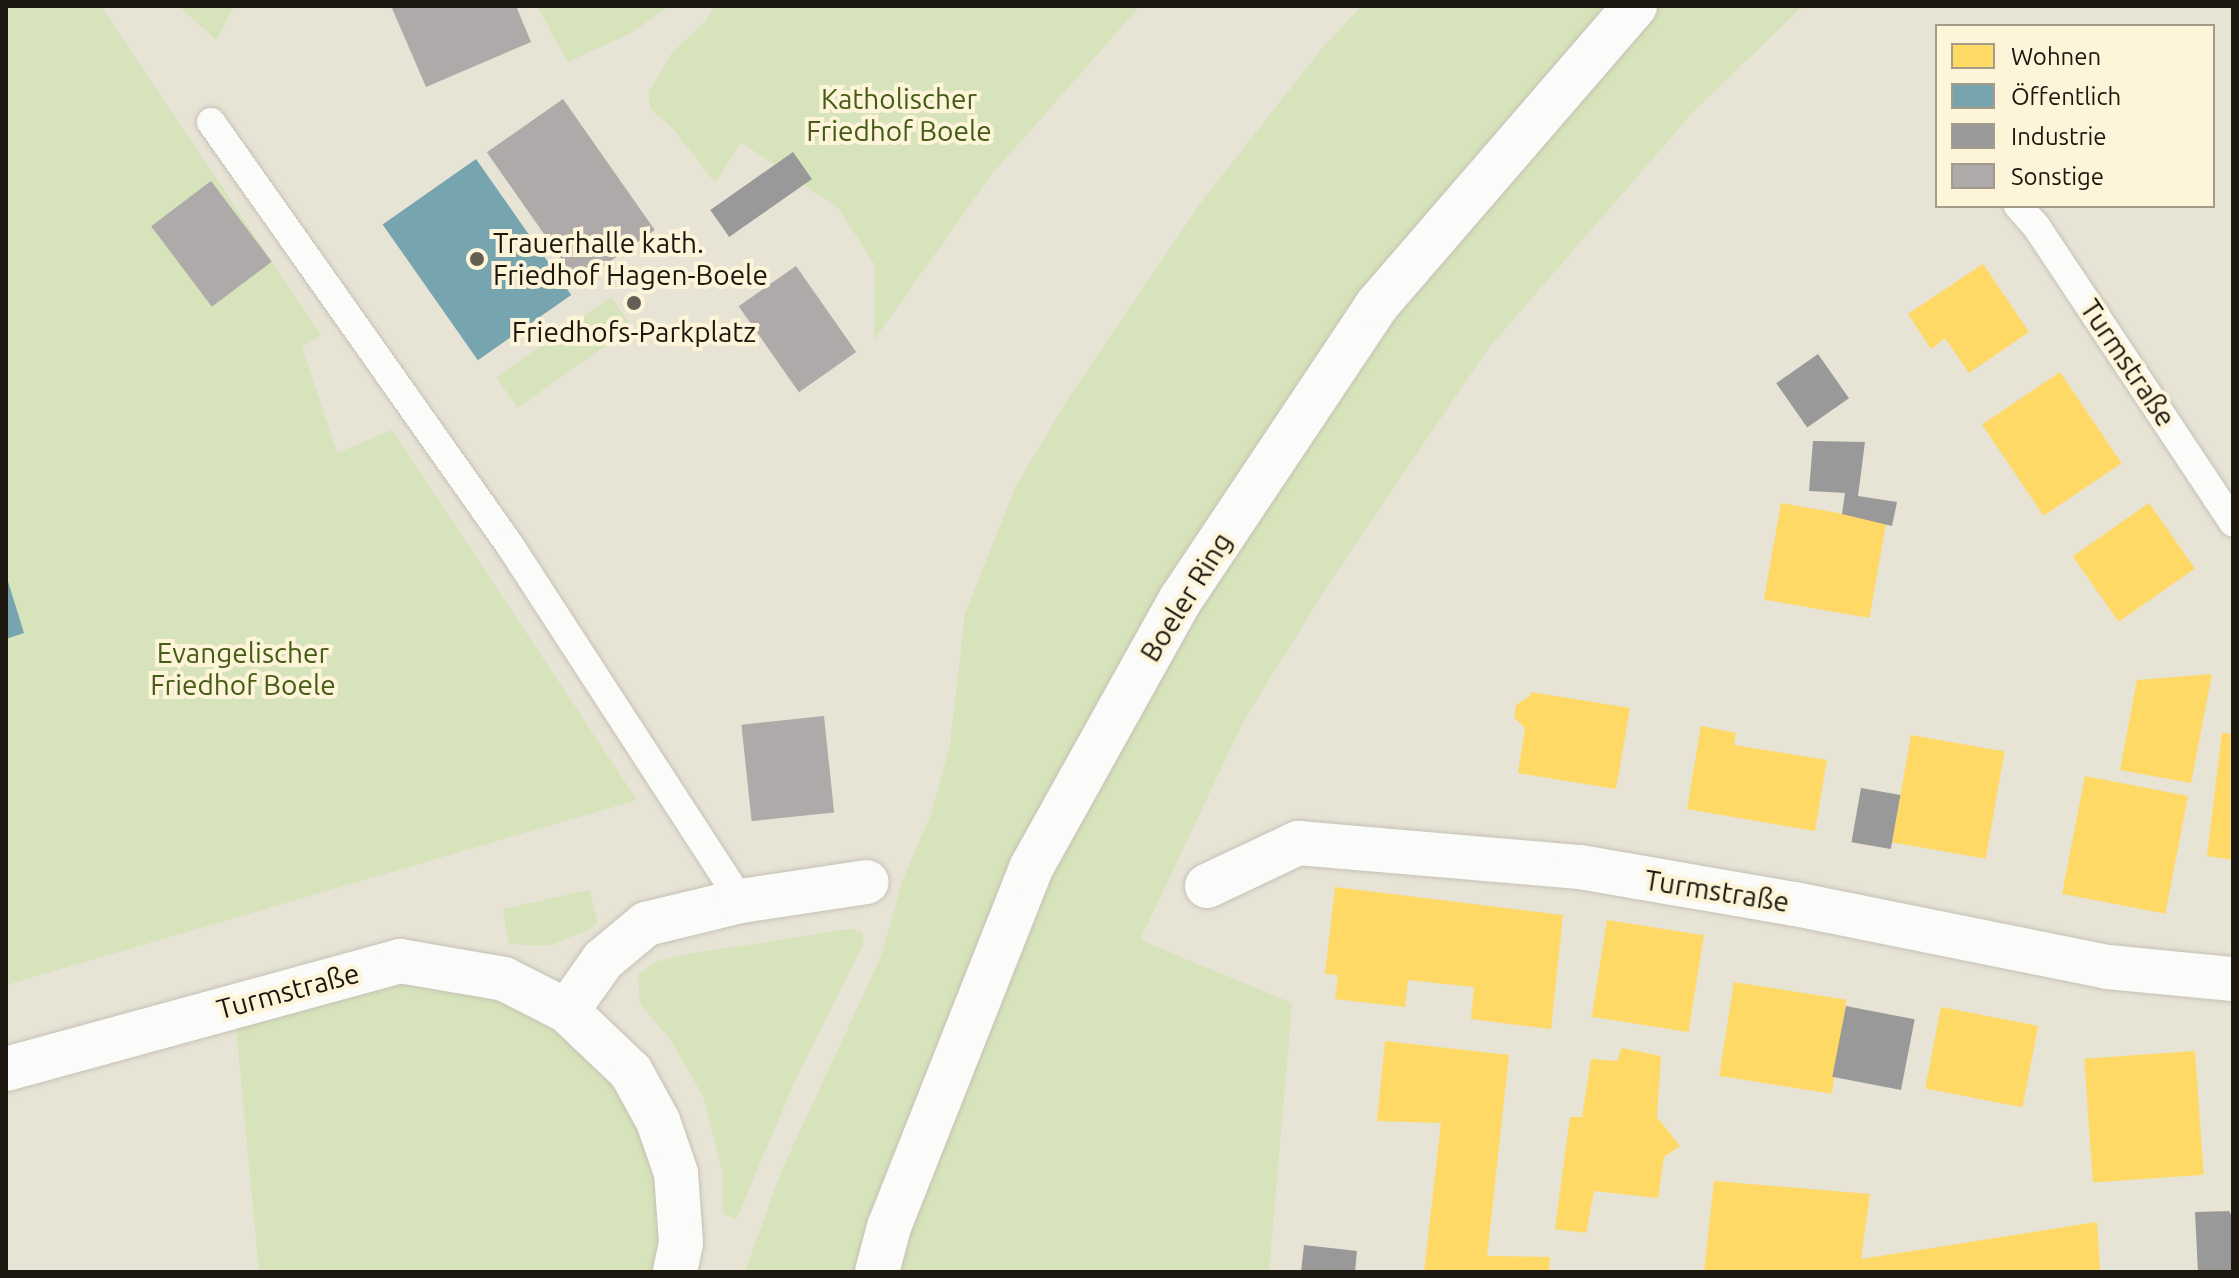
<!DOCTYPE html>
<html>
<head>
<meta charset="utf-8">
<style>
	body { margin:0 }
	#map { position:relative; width:2239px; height:1278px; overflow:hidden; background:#e7e3d5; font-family:Ubuntu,sans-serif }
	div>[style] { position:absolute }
	.green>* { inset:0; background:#d7e3ba; transform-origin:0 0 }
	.homes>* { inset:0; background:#ffd966; transform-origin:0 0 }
	.public>* { inset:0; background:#76a5af; transform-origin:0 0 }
	.industry>* { inset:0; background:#999; transform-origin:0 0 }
	.building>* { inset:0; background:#adaaa9; transform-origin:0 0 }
	.roads { filter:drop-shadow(0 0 2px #c4c1b6) drop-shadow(0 0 2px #c4c1b6) }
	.lane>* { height:28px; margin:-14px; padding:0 14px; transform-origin:14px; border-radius:14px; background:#fbfbf9 }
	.street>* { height:44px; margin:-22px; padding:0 22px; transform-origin:22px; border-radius:22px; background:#fbfbf9 }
	.secondary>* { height:44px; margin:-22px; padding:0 22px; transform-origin:22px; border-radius:22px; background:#fbfbf9 }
	.dots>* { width:22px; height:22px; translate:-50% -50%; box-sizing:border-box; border:4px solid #fdf4da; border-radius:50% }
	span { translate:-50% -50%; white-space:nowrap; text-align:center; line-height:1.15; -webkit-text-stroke:8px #fdf4da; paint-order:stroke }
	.park-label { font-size:28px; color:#445c15 }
	.poi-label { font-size:28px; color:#1c180f }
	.left { translate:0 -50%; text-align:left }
	.street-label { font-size:28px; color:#1c180f }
	.frame { position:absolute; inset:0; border:8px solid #1c180f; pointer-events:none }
	.legend { position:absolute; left:1935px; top:24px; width:280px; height:184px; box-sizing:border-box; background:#fdf4da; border:2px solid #a39c89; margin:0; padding:10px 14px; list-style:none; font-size:24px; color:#1c180f }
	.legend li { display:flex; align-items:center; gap:16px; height:40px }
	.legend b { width:40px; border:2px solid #a39c89 }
</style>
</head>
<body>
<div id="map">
	<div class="green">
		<div style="clip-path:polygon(6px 6px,101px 6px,321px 335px,302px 347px,337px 453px,392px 430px,637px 800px,6px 985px)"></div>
		<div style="clip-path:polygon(179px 6px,234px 6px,216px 40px)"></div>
		<div style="clip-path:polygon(537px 6px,670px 6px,629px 34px,568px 62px)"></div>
		<div style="clip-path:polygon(715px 6px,1140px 6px,991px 175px,874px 340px,875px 265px,838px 208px,741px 142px,715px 183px,675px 131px,650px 108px,649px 92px,671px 54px,705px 22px)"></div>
		<div style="clip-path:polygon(1362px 6px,1803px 6px,1694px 111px,1487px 350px,1326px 588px,1243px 722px,1140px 940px,1292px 1003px,1269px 1272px,745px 1272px,781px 1172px,881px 957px,902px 882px,931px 814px,950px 745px,965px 614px,1015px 488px,1070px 396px,1202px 201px,1324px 46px)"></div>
		<div style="left:611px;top:297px;width:37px;height:140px;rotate:55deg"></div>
		<div style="clip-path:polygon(589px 890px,598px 923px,588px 930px,548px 946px,509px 944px,503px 909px)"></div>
		<div style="clip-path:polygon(849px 929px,862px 932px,864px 943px,794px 1083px,736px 1220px,723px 1213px,723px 1174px,703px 1096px,670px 1039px,640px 1004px,638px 975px,655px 962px,677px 956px)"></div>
		<div style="clip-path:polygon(400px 961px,504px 979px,631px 1072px,675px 1272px,259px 1272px,234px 1005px)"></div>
	</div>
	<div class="homes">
		<div style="clip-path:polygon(1983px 264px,2029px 332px,1969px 373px,1945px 338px,1931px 349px,1908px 314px)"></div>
		<div style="left:2060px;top:372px;width:110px;height:94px;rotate:56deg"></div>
		<div style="left:1781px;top:503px;width:107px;height:98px;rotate:10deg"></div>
		<div style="left:2149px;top:503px;width:80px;height:93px;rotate:55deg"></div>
		<div style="clip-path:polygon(2212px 674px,2191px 783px,2120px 770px,2137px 680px)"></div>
		<div style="clip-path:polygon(1531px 692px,1630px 708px,1616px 789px,1518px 773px,1525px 728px,1514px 717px,1516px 705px,1530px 696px)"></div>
		<div style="clip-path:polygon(1701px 726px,1736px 733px,1734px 745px,1827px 760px,1815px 831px,1687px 809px)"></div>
		<div style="clip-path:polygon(2222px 733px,2233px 734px,2233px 860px,2207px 856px)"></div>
		<div style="left:1911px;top:735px;width:95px;height:109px;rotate:10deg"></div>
		<div style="left:2085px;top:776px;width:105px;height:120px;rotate:11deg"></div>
		<div style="clip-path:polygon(1335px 887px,1563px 915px,1551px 1029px,1471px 1019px,1474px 987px,1408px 980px,1405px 1007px,1335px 999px,1338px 975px,1325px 974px)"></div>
		<div style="left:1607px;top:920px;width:98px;height:98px;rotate:9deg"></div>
		<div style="left:1734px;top:982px;width:114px;height:95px;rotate:9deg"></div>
		<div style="left:1941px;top:1007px;width:99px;height:83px;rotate:11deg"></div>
		<div style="clip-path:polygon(1385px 1041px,1509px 1055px,1487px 1256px,1550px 1257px,1549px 1272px,1424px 1272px,1441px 1123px,1377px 1121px)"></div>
		<div style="clip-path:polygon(1622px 1048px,1661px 1056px,1657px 1117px,1680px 1146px,1664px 1157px,1658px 1198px,1594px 1191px,1586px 1233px,1555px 1229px,1570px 1117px,1582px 1117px,1591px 1059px,1617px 1061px)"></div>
		<div style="left:2195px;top:1051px;width:124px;height:111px;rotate:86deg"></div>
		<div style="clip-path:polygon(1714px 1181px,1870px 1194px,1861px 1259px,2097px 1222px,2100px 1272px,1704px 1272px)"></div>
	</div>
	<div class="public">
		<div style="left:476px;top:159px;width:166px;height:114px;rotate:55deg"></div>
		<div style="clip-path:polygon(6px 575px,24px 633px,6px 639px)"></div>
	</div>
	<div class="industry">
		<div style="left:793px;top:152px;width:33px;height:101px;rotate:55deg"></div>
		<div style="left:1818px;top:354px;width:54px;height:51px;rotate:55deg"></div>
		<div style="clip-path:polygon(1813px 441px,1865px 442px,1858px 496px,1897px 502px,1892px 526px,1842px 514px,1845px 493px,1809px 491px)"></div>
		<div style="left:1861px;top:788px;width:40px;height:55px;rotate:10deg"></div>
		<div style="left:1846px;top:1006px;width:70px;height:72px;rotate:11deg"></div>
		<div style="clip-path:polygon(2229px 1211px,2233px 1217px,2233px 1272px,2198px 1272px,2195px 1212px)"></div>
		<div style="clip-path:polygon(1304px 1245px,1357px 1251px,1355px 1272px,1301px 1272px)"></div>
	</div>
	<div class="building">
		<div style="clip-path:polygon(391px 6px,516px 6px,531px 42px,426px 87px)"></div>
		<div style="left:563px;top:99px;width:160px;height:93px;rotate:55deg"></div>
		<div style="left:211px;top:181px;width:101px;height:75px;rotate:53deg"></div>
		<div style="left:796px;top:266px;width:105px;height:70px;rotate:55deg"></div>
		<div style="left:824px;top:716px;width:97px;height:83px;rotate:84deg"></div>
	</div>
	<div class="roads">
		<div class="lane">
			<div style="left:211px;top:122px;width:520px;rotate:54.78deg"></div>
			<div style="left:511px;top:547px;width:422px;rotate:57deg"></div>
			<div style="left:2018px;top:206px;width:27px;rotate:48deg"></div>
			<div style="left:2036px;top:226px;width:356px;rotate:56.4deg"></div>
		</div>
		<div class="street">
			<div style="left:1207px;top:886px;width:101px;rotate:-25.3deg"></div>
			<div style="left:1298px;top:843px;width:283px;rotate:4.9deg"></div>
			<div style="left:1580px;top:867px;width:218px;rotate:9.8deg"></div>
			<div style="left:1795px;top:904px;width:319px;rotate:11.4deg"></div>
			<div style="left:2108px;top:967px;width:126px;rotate:5.5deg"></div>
			<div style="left:567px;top:1011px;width:62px;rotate:-54.8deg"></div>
			<div style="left:603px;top:960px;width:56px;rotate:-39.9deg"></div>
			<div style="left:646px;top:924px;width:98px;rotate:-13.6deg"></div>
			<div style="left:741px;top:901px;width:127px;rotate:-8.6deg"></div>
			<div style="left:6px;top:1069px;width:409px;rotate:-15.3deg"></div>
			<div style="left:400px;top:961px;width:106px;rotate:9.8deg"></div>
			<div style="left:504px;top:979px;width:71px;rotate:26.9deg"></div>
			<div style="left:567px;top:1011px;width:88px;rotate:43.6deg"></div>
			<div style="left:631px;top:1072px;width:56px;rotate:61.1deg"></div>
			<div style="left:658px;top:1121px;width:55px;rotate:70.9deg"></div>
			<div style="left:676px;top:1173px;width:70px;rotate:85.9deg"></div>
			<div style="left:681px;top:1243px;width:30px;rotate:102deg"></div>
		</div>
		<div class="secondary">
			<div style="left:877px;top:1272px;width:47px;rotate:-75.1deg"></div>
			<div style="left:889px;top:1227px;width:386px;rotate:-68.4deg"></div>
			<div style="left:1031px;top:868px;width:308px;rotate:-60.9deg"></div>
			<div style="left:1181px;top:599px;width:353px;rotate:-56.3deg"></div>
			<div style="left:1377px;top:305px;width:395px;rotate:-49.2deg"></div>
		</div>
	</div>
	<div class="dots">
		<div style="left:477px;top:259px;background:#635f54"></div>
		<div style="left:634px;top:303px;background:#635f54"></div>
	</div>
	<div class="park-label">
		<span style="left:899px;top:115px">Katholischer<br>Friedhof Boele</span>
		<span style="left:243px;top:669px">Evangelischer<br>Friedhof Boele</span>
	</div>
	<div class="poi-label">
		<span class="left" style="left:493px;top:259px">Trauerhalle kath.<br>Friedhof Hagen-Boele</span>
		<span style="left:634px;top:332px">Friedhofs-Parkplatz</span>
	</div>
	<div class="street-label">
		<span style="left:2128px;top:363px;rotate:56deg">Turmstraße</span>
		<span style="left:1186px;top:597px;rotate:-58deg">Boeler Ring</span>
		<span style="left:1717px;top:891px;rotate:9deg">Turmstraße</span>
		<span style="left:288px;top:991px;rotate:-15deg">Turmstraße</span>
	</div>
	<div class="frame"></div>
	<ul class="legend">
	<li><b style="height:22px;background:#ffd966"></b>Wohnen</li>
	<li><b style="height:22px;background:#76a5af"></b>Öffentlich</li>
	<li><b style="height:22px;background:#999"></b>Industrie</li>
	<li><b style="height:22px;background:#adaaa9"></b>Sonstige</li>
	</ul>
</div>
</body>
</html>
